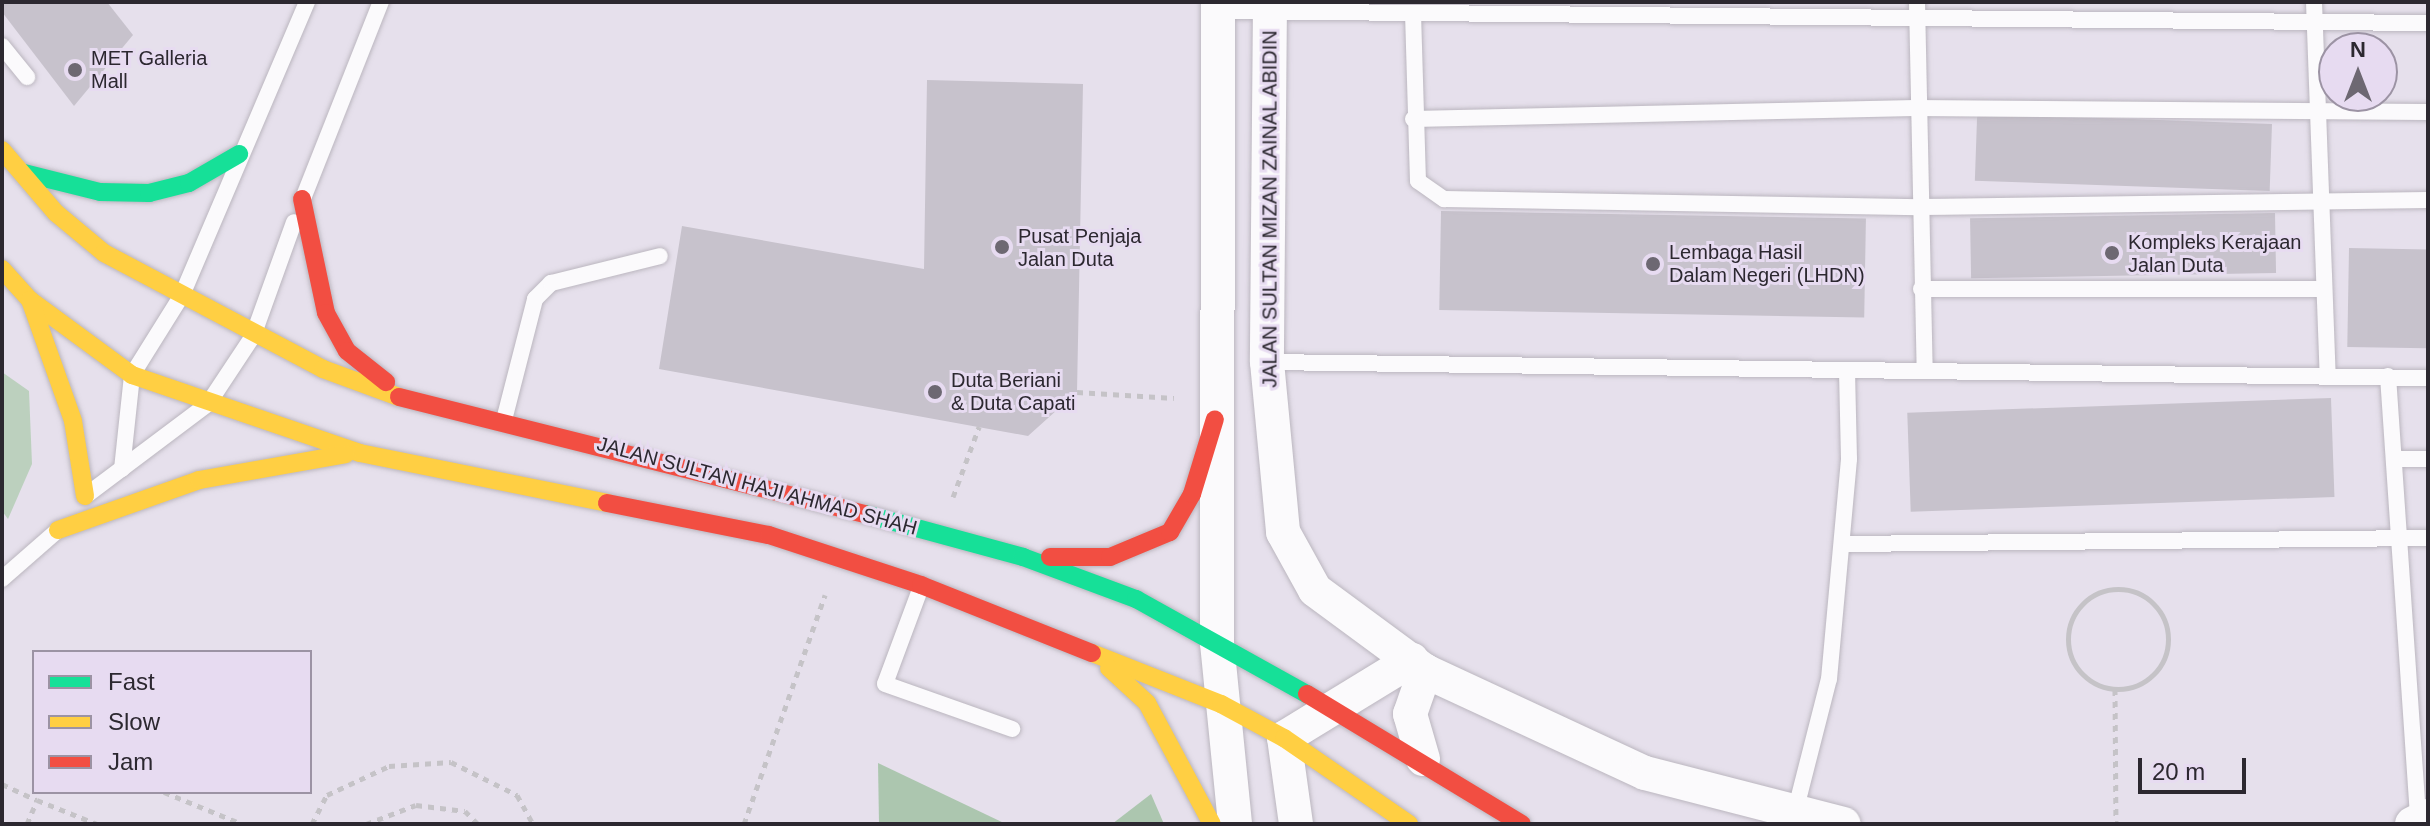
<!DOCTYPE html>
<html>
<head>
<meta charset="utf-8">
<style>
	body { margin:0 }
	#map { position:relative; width:2430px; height:826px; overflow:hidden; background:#e6e0ec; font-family:Arial,sans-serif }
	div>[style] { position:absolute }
	.green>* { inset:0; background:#bcd0be }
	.forest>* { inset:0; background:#acc6af }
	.building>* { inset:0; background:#c7c2cc; transform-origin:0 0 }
	.path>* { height:5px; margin-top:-2.5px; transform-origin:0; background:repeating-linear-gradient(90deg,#c5c3c7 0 6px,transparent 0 12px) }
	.path>.ring { margin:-2.5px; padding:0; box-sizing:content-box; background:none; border:5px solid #c5c3c7; border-radius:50% }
	.roads { filter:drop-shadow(0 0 2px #bbb6bf) drop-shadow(0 0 2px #bbb6bf) }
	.lane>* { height:16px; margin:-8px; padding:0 8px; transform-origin:8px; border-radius:8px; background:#fbfafc }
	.street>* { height:34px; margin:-17px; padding:0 17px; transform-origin:17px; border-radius:17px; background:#fbfafc }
	.fast>* { height:18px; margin:-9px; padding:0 9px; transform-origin:9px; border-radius:9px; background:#16e098 }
	.slow>* { height:18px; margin:-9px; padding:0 9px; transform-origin:9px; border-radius:9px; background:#ffcf43 }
	.jam>* { height:18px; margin:-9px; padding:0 9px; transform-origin:9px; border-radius:9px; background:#f24e42 }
	.dots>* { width:22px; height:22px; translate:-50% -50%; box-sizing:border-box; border:4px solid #e7dbf1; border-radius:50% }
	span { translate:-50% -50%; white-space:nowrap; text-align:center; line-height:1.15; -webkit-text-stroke:6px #e7dbf1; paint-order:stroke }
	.poi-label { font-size:20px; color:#2c2830 }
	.left { translate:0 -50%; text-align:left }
	.street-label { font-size:20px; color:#2c2830 }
	.frame { position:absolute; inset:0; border:4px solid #2c2830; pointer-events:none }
	.legend { position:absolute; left:32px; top:650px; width:280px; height:144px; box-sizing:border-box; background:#e7dbf1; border:2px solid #9c93a4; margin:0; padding:10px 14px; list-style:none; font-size:24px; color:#2c2830 }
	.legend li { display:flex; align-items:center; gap:16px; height:40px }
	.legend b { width:40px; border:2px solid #9c93a4 }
	.north { position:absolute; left:2318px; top:32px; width:80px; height:80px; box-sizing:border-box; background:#e7dbf1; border:2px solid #9c93a4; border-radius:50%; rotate:0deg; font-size:22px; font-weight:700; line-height:32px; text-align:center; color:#2c2830 }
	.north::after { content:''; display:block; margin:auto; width:28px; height:36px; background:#6d6872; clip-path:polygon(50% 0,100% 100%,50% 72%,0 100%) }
	.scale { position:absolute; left:2138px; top:758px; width:108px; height:36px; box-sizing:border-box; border:4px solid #2c2830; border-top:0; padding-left:10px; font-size:24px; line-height:28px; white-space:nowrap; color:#2c2830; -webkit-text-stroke:6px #e7dbf1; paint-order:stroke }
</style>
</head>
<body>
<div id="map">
	<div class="green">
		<div style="clip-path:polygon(2px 372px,29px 391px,32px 464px,8px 519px,2px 511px)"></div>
	</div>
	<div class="forest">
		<div style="clip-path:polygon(878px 763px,1006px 824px,879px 824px)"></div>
		<div style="clip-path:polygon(1151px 794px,1164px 824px,1112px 824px)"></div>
	</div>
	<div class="building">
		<div style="clip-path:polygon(2px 2px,107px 2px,133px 35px,74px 106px,2px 12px)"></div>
		<div style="clip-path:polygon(927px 80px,1083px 84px,1077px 392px,1028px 436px,659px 369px,682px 226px,924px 269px)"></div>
		<div style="left:2272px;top:124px;width:67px;height:295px;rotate:92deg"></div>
		<div style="left:1441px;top:211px;width:425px;height:99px;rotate:1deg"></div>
		<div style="left:2275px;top:213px;width:60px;height:305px;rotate:89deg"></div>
		<div style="left:2349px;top:248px;width:79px;height:99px;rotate:1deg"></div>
		<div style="left:2331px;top:398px;width:99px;height:424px;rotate:88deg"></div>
	</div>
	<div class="path">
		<div style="left:1077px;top:392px;width:97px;rotate:3.5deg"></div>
		<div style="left:953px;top:497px;width:75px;rotate:-69.6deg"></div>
		<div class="ring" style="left:2068px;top:589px;width:95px;height:95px"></div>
		<div style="left:2115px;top:689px;width:135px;rotate:89.6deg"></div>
		<div style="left:2px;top:784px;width:38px;rotate:25deg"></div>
		<div style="left:164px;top:792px;width:84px;rotate:22.3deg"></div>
		<div style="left:27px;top:824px;width:26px;rotate:-67deg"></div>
		<div style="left:37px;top:800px;width:65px;rotate:21.8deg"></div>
		<div style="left:312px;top:824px;width:33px;rotate:-63deg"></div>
		<div style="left:327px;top:795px;width:68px;rotate:-25.1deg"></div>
		<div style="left:389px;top:766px;width:62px;rotate:-3.7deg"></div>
		<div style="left:451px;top:762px;width:74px;rotate:26.6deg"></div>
		<div style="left:517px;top:795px;width:33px;rotate:61deg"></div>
		<div style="left:366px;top:824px;width:53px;rotate:-20.8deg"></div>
		<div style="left:416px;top:805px;width:49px;rotate:7deg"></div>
		<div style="left:465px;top:811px;width:18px;rotate:45deg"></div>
		<div style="left:744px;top:824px;width:243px;rotate:-70.5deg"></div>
	</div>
	<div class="roads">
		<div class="lane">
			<div style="left:1917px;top:2px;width:368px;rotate:88.8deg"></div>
			<div style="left:2314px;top:2px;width:373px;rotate:87.9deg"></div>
			<div style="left:1217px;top:11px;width:1211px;rotate:0.57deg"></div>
			<div style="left:1413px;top:13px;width:168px;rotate:88.3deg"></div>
			<div style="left:1418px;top:181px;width:32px;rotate:35deg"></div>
			<div style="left:1444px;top:199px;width:476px;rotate:1deg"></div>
			<div style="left:1920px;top:207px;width:508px;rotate:-0.79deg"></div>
			<div style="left:2px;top:46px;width:40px;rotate:51deg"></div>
			<div style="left:1413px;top:119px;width:502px;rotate:-1.26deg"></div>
			<div style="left:1915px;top:108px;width:513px;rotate:0.45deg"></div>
			<div style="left:304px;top:196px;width:209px;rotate:-68.4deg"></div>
			<div style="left:1921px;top:289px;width:402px"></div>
			<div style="left:1267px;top:362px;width:1161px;rotate:0.79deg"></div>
			<div style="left:2388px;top:376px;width:446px;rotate:86.1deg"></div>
			<div style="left:504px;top:420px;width:125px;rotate:-75.6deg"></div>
			<div style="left:535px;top:299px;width:23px;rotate:-45deg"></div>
			<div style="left:551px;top:283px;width:112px;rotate:-13.9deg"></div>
			<div style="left:2394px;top:459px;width:34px"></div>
			<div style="left:122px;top:469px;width:95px;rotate:-83.9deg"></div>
			<div style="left:132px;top:375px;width:94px;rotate:-58deg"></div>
			<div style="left:182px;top:295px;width:319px;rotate:-66.9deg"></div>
			<div style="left:88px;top:494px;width:150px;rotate:-36.9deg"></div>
			<div style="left:208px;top:404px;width:82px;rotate:-56.5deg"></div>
			<div style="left:253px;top:336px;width:121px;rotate:-70.2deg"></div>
			<div style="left:1843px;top:544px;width:585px;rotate:-0.59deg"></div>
			<div style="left:2px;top:579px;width:74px;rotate:-41.2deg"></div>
			<div style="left:921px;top:587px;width:103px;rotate:110.4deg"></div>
			<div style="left:885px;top:684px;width:135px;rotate:19.5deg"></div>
			<div style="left:1795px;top:812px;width:137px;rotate:-75.7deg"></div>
			<div style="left:1829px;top:679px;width:221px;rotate:-84.8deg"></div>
			<div style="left:1849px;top:459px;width:87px;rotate:-91.3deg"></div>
		</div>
		<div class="street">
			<div style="left:1218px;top:2px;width:641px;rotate:90.09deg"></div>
			<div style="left:1217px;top:643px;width:182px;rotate:84.3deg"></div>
			<div style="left:1270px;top:2px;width:360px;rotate:90.5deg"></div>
			<div style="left:1267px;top:362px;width:171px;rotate:84.6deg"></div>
			<div style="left:1283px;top:532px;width:66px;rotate:61.1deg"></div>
			<div style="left:1315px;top:590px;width:137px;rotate:36.4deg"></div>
			<div style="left:1425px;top:671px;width:242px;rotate:24.9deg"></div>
			<div style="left:1645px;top:773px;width:205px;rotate:14.4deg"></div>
			<div style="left:1423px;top:759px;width:47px;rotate:-106.1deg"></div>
			<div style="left:1410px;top:714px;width:46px;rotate:-70.8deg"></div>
			<div style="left:1296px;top:824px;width:87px;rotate:-97.9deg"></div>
			<div style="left:1284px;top:738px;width:150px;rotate:-31.4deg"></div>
			<div style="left:2412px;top:824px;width:18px;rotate:-27deg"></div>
		</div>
		<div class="fast">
			<div style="left:24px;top:173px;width:78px;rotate:14deg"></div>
			<div style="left:100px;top:192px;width:49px;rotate:1.2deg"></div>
			<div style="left:149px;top:193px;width:41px;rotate:-14deg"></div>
			<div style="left:189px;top:183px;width:58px;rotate:-30.1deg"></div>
			<div style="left:865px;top:514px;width:164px;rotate:15.2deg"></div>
			<div style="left:1023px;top:557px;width:121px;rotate:20.4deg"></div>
			<div style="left:1136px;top:599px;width:196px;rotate:29.1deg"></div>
		</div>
		<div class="slow">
			<div style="left:2px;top:150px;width:83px;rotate:49.4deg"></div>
			<div style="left:56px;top:213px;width:62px;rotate:39.8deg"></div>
			<div style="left:104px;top:253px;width:248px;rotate:27.9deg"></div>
			<div style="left:323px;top:369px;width:81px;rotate:20.2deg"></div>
			<div style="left:2px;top:269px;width:42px;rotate:47.9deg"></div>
			<div style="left:30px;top:300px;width:127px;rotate:36.3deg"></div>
			<div style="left:132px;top:375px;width:241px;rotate:18.9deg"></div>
			<div style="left:360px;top:453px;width:252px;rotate:11.4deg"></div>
			<div style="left:30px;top:300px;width:128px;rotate:70.4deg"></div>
			<div style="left:73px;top:421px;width:76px;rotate:80.9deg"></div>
			<div style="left:58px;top:530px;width:150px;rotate:-19.5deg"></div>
			<div style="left:199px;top:480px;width:149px;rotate:-10deg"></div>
			<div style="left:1092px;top:653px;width:139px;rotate:21.6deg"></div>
			<div style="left:1221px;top:704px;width:72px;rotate:28.4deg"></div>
			<div style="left:1284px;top:738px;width:152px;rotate:34.5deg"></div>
			<div style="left:1109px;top:668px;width:52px;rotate:42.6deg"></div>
			<div style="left:1147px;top:703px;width:137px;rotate:61.8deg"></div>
		</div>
		<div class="jam">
			<div style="left:302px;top:199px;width:116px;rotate:78.1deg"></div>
			<div style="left:326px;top:313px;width:43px;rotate:61.1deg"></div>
			<div style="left:347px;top:351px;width:50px;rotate:38.5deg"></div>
			<div style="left:399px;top:397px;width:480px;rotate:14.1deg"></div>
			<div style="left:607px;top:503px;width:165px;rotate:11.2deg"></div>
			<div style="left:769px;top:535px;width:160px;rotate:18.2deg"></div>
			<div style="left:921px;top:585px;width:184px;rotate:21.7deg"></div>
			<div style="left:1050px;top:557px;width:60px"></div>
			<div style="left:1110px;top:557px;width:65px;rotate:-22.6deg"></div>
			<div style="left:1170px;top:532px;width:44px;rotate:-59.9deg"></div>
			<div style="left:1192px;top:494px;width:78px;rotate:-73deg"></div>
			<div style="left:1307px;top:694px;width:251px;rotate:31.2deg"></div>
		</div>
	</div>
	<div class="dots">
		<div style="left:75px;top:70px;background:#6d6872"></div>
		<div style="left:1002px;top:247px;background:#6d6872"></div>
		<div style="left:2112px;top:253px;background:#6d6872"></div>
		<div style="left:1653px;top:264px;background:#6d6872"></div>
		<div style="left:935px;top:392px;background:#6d6872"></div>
	</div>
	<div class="poi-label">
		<span class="left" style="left:91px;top:70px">MET Galleria<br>Mall</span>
		<span class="left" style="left:1018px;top:248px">Pusat Penjaja<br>Jalan Duta</span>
		<span class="left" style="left:2128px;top:254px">Kompleks Kerajaan<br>Jalan Duta</span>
		<span class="left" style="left:1669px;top:264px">Lembaga Hasil<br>Dalam Negeri (LHDN)</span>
		<span class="left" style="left:951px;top:392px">Duta Beriani<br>&amp; Duta Capati</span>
	</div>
	<div class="street-label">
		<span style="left:1270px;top:209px;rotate:-90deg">JALAN SULTAN MIZAN ZAINAL ABIDIN</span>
		<span style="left:757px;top:486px;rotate:15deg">JALAN SULTAN HAJI AHMAD SHAH</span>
	</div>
	<div class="frame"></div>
	<ul class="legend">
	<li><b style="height:10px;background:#16e098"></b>Fast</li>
	<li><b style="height:10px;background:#ffcf43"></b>Slow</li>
	<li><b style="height:10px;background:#f24e42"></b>Jam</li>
	</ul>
	<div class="north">N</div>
	<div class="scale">20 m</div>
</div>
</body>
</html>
